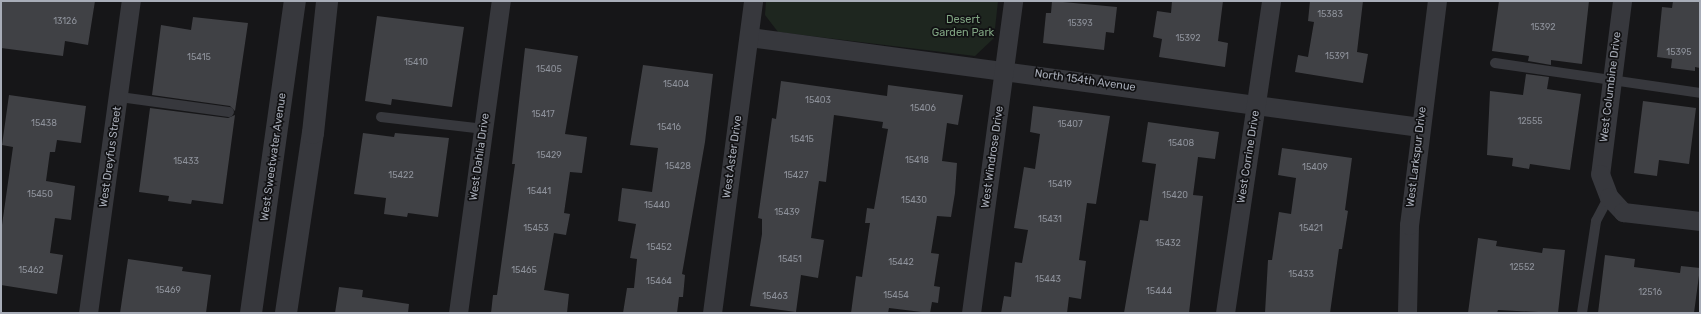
<!DOCTYPE html>
<html>
<head>
<meta charset="utf-8">
<style>
	body { margin:0 }
	#map { position:relative; width:1701px; height:314px; overflow:hidden; background:#161618; font-family:Rubik,sans-serif }
	div>[style] { position:absolute }
	.green>* { inset:0; background:#1e261f }
	.building>* { inset:0; background:#404145 }
	.service>* { height:10px; margin:-5px; padding:0 5px; transform-origin:5px; border-radius:5px; background:#37383d }
	.minor>* { height:19px; margin:-9.5px; padding:0 9.5px; transform-origin:9.5px; border-radius:9.5px; background:#37383d }
	.tertiary>* { height:22px; margin:-11px; padding:0 11px; transform-origin:11px; border-radius:11px; background:#37383d }
	span { translate:-50% -50%; white-space:nowrap; text-align:center; line-height:1.15; -webkit-text-stroke:3.5px #111113; paint-order:stroke }
	.number-label { font-size:9px; color:#8e929b }
	.number-label span { -webkit-text-stroke-width:0 }
	.park-label { font-size:11px; color:#7fa381 }
	.street-label { font-size:11px; color:#a8adb8 }
	.frame { position:absolute; inset:0; border:2px solid #a8adb8; pointer-events:none }
</style>
</head>
<body>
<div id="map">
	<div class="green">
		<div style="clip-path:polygon(766px 1px,998px 1px,994px 38px,975px 56px,778px 32px,765px 15px)"></div>
	</div>
	<div class="building">
		<div style="clip-path:polygon(1px 1px,95px 1px,88px 45px,65px 41px,63px 56px,1px 48px)"></div>
		<div style="clip-path:polygon(1052px 1px,1117px 7px,1114px 33px,1106px 32px,1104px 50px,1043px 43px,1046px 13px,1051px 13px)"></div>
		<div style="clip-path:polygon(1172px 1px,1223px 1px,1218px 41px,1228px 43px,1225px 67px,1159px 57px,1162px 39px,1153px 37px,1157px 11px,1171px 13px)"></div>
		<div style="clip-path:polygon(1310px 1px,1363px 1px,1357px 52px,1368px 54px,1363px 83px,1295px 72px,1298px 55px,1308px 57px,1314px 22px,1308px 21px)"></div>
		<div style="clip-path:polygon(1499px 1px,1589px 1px,1582px 64px,1551px 60px,1551px 65px,1528px 61px,1529px 56px,1492px 51px)"></div>
		<div style="clip-path:polygon(1673px 1px,1700px 1px,1700px 68px,1695px 67px,1695px 71px,1671px 68px,1672px 59px,1657px 57px,1662px 7px,1672px 8px)"></div>
		<div style="clip-path:polygon(377px 16px,464px 27px,452px 107px,392px 99px,391px 105px,365px 101px)"></div>
		<div style="clip-path:polygon(193px 17px,248px 23px,235px 111px,230px 106px,152px 95px,161px 25px,191px 30px)"></div>
		<div style="clip-path:polygon(525px 48px,578px 56px,565px 134px,587px 137px,582px 173px,570px 172px,564px 213px,570px 214px,566px 235px,554px 233px,544px 290px,569px 294px,567px 313px,491px 313px,493px 295px,497px 295px,515px 164px,512px 164px)"></div>
		<div style="clip-path:polygon(643px 65px,713px 74px,705px 142px,682px 274px,685px 275px,683px 297px,679px 297px,677px 313px,623px 313px,627px 288px,634px 288px,637px 259px,630px 258px,636px 224px,618px 221px,622px 188px,652px 192px,658px 148px,630px 145px)"></div>
		<div style="clip-path:polygon(1526px 74px,1549px 77px,1547px 89px,1581px 94px,1570px 170px,1530px 164px,1529px 169px,1512px 166px,1513px 158px,1487px 155px,1490px 91px,1523px 95px)"></div>
		<div style="clip-path:polygon(781px 81px,887px 96px,888px 85px,963px 95px,958px 125px,947px 123px,942px 161px,957px 163px,955px 193px,951px 217px,937px 216px,931px 253px,939px 254px,934px 286px,940px 287px,938px 303px,932px 302px,930px 313px,889px 308px,888px 313px,851px 313px,856px 276px,862px 277px,870px 223px,865px 223px,867px 208px,874px 209px,888px 129px,882px 128px,883px 122px,834px 115px,826px 182px,819px 181px,811px 238px,824px 240px,818px 278px,801px 275px,796px 312px,750px 306px,762px 234px,762px 219px,758px 218px,772px 118px,776px 119px)"></div>
		<div style="clip-path:polygon(9px 95px,86px 106px,81px 143px,57px 140px,55px 152px,50px 152px,46px 181px,75px 186px,71px 220px,55px 218px,50px 253px,63px 255px,57px 294px,1px 285px,1px 232px,13px 147px,2px 145px)"></div>
		<div style="clip-path:polygon(1643px 101px,1696px 108px,1689px 164px,1659px 160px,1657px 176px,1634px 173px)"></div>
		<div style="clip-path:polygon(1033px 106px,1110px 116px,1096px 204px,1087px 203px,1079px 260px,1086px 261px,1081px 299px,1069px 297px,1067px 313px,1001px 313px,1004px 296px,1011px 297px,1015px 262px,1022px 263px,1028px 230px,1014px 228px,1024px 167px,1035px 169px,1040px 134px,1030px 132px)"></div>
		<div style="clip-path:polygon(150px 108px,228px 118px,235px 115px,223px 204px,192px 200px,191px 204px,168px 201px,169px 196px,139px 192px)"></div>
		<div style="clip-path:polygon(1148px 122px,1219px 132px,1215px 159px,1198px 157px,1193px 195px,1203px 196px,1189px 313px,1124px 313px,1140px 220px,1148px 221px,1156px 164px,1142px 162px)"></div>
		<div style="clip-path:polygon(363px 133px,394px 137px,395px 133px,449px 138px,438px 217px,408px 213px,407px 217px,384px 214px,386px 198px,354px 194px)"></div>
		<div style="clip-path:polygon(1282px 148px,1352px 158px,1345px 210px,1348px 211px,1342px 249px,1339px 249px,1330px 313px,1265px 313px,1268px 260px,1272px 260px,1279px 212px,1291px 214px,1296px 178px,1278px 175px)"></div>
		<div style="clip-path:polygon(1478px 238px,1497px 241px,1496px 246px,1542px 253px,1543px 248px,1565px 250px,1558px 313px,1498px 310px,1497px 313px,1468px 313px)"></div>
		<div style="clip-path:polygon(1605px 255px,1635px 259px,1634px 267px,1680px 273px,1681px 266px,1700px 268px,1694px 313px,1598px 313px)"></div>
		<div style="clip-path:polygon(128px 259px,183px 267px,182px 271px,211px 275px,206px 313px,120px 313px)"></div>
		<div style="clip-path:polygon(339px 287px,363px 290px,362px 297px,409px 304px,408px 313px,335px 313px)"></div>
	</div>
	<div class="service">
		<div style="left:1495px;top:63px;width:207px;rotate:8.3deg"></div>
		<div style="left:120px;top:97px;width:110px;rotate:7.8deg"></div>
		<div style="left:381px;top:117px;width:104px;rotate:6.6deg"></div>
		<div style="left:1582px;top:313px;width:93px;rotate:-81.3deg"></div>
		<div style="left:1596px;top:221px;width:27px;rotate:-62deg"></div>
	</div>
	<div class="minor">
		<div style="left:1622px;top:1px;width:174px;rotate:97.2deg"></div>
		<div style="left:1600px;top:174px;width:25px;rotate:69deg"></div>
		<div style="left:1609px;top:197px;width:21px;rotate:47deg"></div>
		<div style="left:1623px;top:212px;width:78px;rotate:6.7deg"></div>
		<div style="left:749px;top:37px;width:677px;rotate:7.64deg"></div>
		<div style="left:88px;top:313px;width:315px;rotate:-82.2deg"></div>
		<div style="left:458px;top:313px;width:315px;rotate:-82.2deg"></div>
		<div style="left:712px;top:313px;width:315px;rotate:-82.5deg"></div>
		<div style="left:971px;top:313px;width:315px;rotate:-82.3deg"></div>
		<div style="left:1225px;top:313px;width:315px;rotate:-81.6deg"></div>
		<div style="left:1407px;top:313px;width:88px;rotate:-88.7deg"></div>
		<div style="left:1409px;top:225px;width:226px;rotate:-82.9deg"></div>
	</div>
	<div class="tertiary">
		<div style="left:251px;top:313px;width:315px;rotate:-82deg"></div>
		<div style="left:286px;top:313px;width:182px;rotate:-81.5deg"></div>
		<div style="left:313px;top:133px;width:133px;rotate:-83.9deg"></div>
	</div>
	<div class="number-label">
		<span style="left:1330px;top:14px">15383</span>
		<span style="left:65px;top:21px">13126</span>
		<span style="left:1080px;top:23px">15393</span>
		<span style="left:1543px;top:27px">15392</span>
		<span style="left:1188px;top:38px">15392</span>
		<span style="left:1679px;top:52px">15395</span>
		<span style="left:1337px;top:56px">15391</span>
		<span style="left:199px;top:57px">15415</span>
		<span style="left:416px;top:62px">15410</span>
		<span style="left:549px;top:69px">15405</span>
		<span style="left:676px;top:84px">15404</span>
		<span style="left:818px;top:100px">15403</span>
		<span style="left:923px;top:108px">15406</span>
		<span style="left:543px;top:114px">15417</span>
		<span style="left:1530px;top:121px">12555</span>
		<span style="left:44px;top:123px">15438</span>
		<span style="left:1070px;top:124px">15407</span>
		<span style="left:669px;top:127px">15416</span>
		<span style="left:802px;top:139px">15415</span>
		<span style="left:1181px;top:143px">15408</span>
		<span style="left:549px;top:155px">15429</span>
		<span style="left:917px;top:160px">15418</span>
		<span style="left:186px;top:161px">15433</span>
		<span style="left:678px;top:166px">15428</span>
		<span style="left:1315px;top:167px">15409</span>
		<span style="left:401px;top:175px">15422</span>
		<span style="left:796px;top:175px">15427</span>
		<span style="left:1060px;top:184px">15419</span>
		<span style="left:539px;top:191px">15441</span>
		<span style="left:40px;top:194px">15450</span>
		<span style="left:1175px;top:195px">15420</span>
		<span style="left:914px;top:200px">15430</span>
		<span style="left:657px;top:205px">15440</span>
		<span style="left:787px;top:212px">15439</span>
		<span style="left:1050px;top:219px">15431</span>
		<span style="left:536px;top:228px">15453</span>
		<span style="left:1311px;top:228px">15421</span>
		<span style="left:1168px;top:243px">15432</span>
		<span style="left:659px;top:247px">15452</span>
		<span style="left:790px;top:259px">15451</span>
		<span style="left:901px;top:262px">15442</span>
		<span style="left:1522px;top:267px">12552</span>
		<span style="left:31px;top:270px">15462</span>
		<span style="left:524px;top:270px">15465</span>
		<span style="left:1301px;top:274px">15433</span>
		<span style="left:1048px;top:279px">15443</span>
		<span style="left:659px;top:281px">15464</span>
		<span style="left:168px;top:290px">15469</span>
		<span style="left:1159px;top:291px">15444</span>
		<span style="left:1650px;top:292px">12516</span>
		<span style="left:896px;top:295px">15454</span>
		<span style="left:775px;top:296px">15463</span>
	</div>
	<div class="park-label">
		<span style="left:963px;top:27px">Desert<br>Garden Park</span>
	</div>
	<div class="street-label">
		<span style="left:1085px;top:81px;rotate:8deg">North 154th Avenue</span>
		<span style="left:1611px;top:87px;rotate:-83deg">West Columbine Drive</span>
		<span style="left:111px;top:157px;rotate:-82deg">West Dreyfus Street</span>
		<span style="left:274px;top:157px;rotate:-82deg">West Sweetwater Avenue</span>
		<span style="left:480px;top:157px;rotate:-82deg">West Dahlia Drive</span>
		<span style="left:733px;top:157px;rotate:-82deg">West Aster Drive</span>
		<span style="left:993px;top:157px;rotate:-82deg">West Windrose Drive</span>
		<span style="left:1249px;top:157px;rotate:-81deg">West Corrine Drive</span>
		<span style="left:1417px;top:157px;rotate:-83deg">West Larkspur Drive</span>
	</div>
	<div class="frame"></div>
</div>
</body>
</html>
